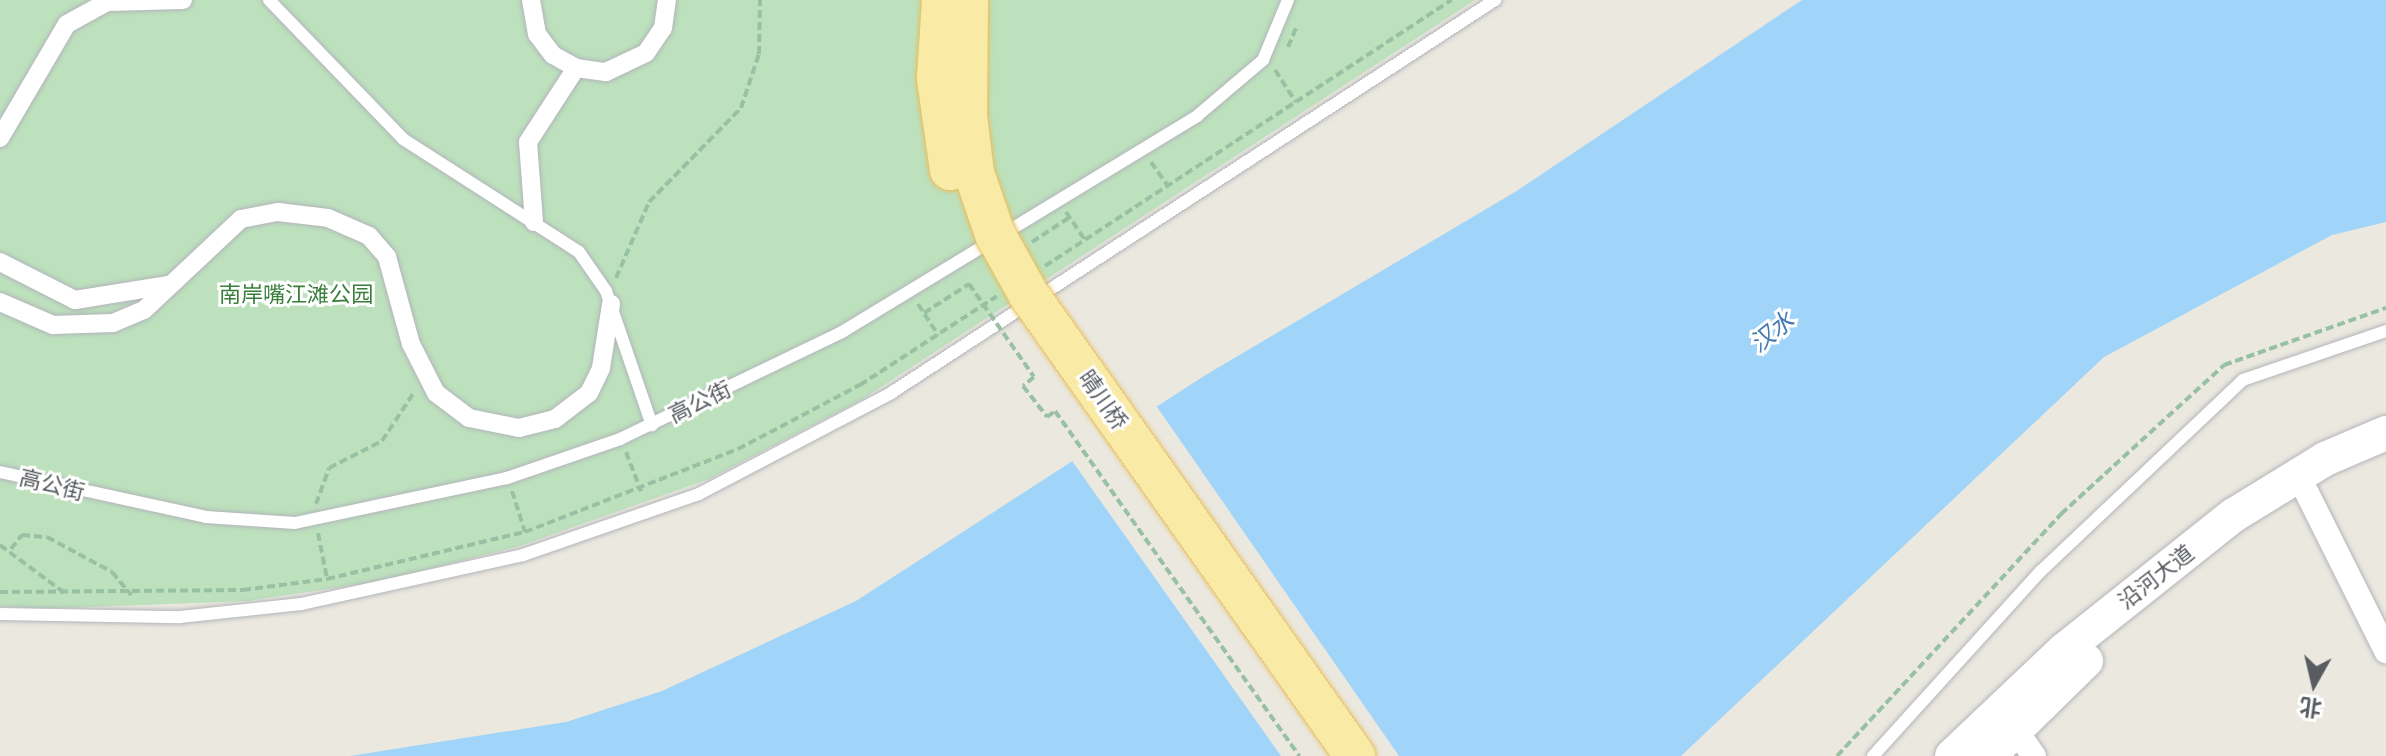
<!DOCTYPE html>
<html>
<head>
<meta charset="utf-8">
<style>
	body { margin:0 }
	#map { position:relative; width:2386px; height:756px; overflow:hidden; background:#ebe8df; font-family:Raleway,"Noto Sans SC",sans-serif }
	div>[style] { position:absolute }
	.green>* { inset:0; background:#bde1bd }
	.water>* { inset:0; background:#a1d4f9 }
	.pier>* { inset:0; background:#ebe8df }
	.path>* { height:4px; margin-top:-2px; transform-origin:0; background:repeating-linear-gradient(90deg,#97c1a2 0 8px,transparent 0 12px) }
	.roads { filter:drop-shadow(0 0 2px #b2b5ba) drop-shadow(0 0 2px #b2b5ba) }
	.service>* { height:12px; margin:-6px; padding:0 6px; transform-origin:6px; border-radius:6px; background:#fff }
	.pedestrian>* { height:18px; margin:-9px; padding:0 9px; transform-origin:9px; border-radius:9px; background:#fff }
	.minor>* { height:24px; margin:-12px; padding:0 12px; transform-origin:12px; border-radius:12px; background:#fff }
	.secondary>* { height:34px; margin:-17px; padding:0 17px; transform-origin:17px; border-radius:17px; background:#fff }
	.path-bridge>* { height:4px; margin-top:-2px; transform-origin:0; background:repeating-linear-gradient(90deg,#97c1a2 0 8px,transparent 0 12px) }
	.bridges { filter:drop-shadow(0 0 2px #e7be5c) drop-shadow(0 0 2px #e7be5c) }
	.primary-bridge>* { height:40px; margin:-20px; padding:0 20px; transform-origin:20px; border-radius:20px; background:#f9eaa6 }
	span { translate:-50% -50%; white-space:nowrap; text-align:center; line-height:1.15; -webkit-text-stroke:6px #fff; paint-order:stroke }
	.park-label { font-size:22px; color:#397e3b }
	.street-label { font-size:22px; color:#585c60 }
	.water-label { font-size:24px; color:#437ab1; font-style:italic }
	.north { position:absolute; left:2274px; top:644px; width:80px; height:80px; -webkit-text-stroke:6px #fff; paint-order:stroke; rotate:188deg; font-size:22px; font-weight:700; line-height:32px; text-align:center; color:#585c60 }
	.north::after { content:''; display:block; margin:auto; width:28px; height:36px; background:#585c60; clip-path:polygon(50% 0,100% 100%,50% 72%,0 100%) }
</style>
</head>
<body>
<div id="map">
	<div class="green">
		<div style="clip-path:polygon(0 0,1475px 0,861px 400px,709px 479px,520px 546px,382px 581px,248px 601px,36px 609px,0 606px)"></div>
	</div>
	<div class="water">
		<div style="clip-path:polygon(1802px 0,2386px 0,2386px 222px,2332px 235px,2104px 357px,1681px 756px,350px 756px,566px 722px,662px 691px,856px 601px,1204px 376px,1515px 192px)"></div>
	</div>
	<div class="pier">
		<div style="clip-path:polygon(1155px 404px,1399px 756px,1281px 756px,1070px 458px)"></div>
	</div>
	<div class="path">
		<div style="left:1288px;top:47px;width:23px;rotate:-67deg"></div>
		<div style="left:1275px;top:70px;width:38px;rotate:57deg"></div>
		<div style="left:1151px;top:162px;width:29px;rotate:55deg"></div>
		<div style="left:1066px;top:212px;width:34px;rotate:56deg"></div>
		<div style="left:1045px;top:266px;width:486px;rotate:-33.2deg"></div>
		<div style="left:616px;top:278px;width:83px;rotate:-66.5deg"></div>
		<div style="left:649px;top:202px;width:132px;rotate:-45.6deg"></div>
		<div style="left:741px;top:108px;width:57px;rotate:-71.6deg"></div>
		<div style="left:759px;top:54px;width:54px;rotate:-88.9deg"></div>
		<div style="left:918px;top:304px;width:37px;rotate:57deg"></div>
		<div style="left:1034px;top:377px;width:14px;rotate:141deg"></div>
		<div style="left:1023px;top:386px;width:39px;rotate:52deg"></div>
		<div style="left:1047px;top:417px;width:10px;rotate:-37deg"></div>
		<div style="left:1055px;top:411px;width:423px;rotate:54.7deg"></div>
		<div style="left:626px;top:452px;width:42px;rotate:69deg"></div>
		<div style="left:512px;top:491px;width:43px;rotate:72.4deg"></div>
		<div style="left:316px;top:504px;width:38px;rotate:-70deg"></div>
		<div style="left:329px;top:468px;width:59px;rotate:-27deg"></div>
		<div style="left:382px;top:441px;width:60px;rotate:-56.6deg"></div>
		<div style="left:318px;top:533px;width:47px;rotate:78.9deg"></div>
		<div style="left:0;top:545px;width:82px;rotate:36.6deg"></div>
		<div style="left:11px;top:549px;width:18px;rotate:-52deg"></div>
		<div style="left:22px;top:535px;width:25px;rotate:5deg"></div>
		<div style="left:47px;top:537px;width:74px;rotate:28.3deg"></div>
		<div style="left:112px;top:572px;width:30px;rotate:50deg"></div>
		<div style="left:0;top:592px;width:243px;rotate:-0.5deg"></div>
		<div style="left:243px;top:590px;width:85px;rotate:-7.5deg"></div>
		<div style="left:327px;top:579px;width:204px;rotate:-13.4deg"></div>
		<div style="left:525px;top:532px;width:229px;rotate:-21.3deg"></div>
		<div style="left:738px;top:449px;width:138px;rotate:-27.7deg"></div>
		<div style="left:860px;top:385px;width:163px;rotate:-33deg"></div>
		<div style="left:1837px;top:756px;width:330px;rotate:-47.2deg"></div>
		<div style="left:2061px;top:514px;width:221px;rotate:-42.4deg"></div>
		<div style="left:2224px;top:365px;width:172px;rotate:-19.4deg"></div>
	</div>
	<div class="roads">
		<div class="service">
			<div style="left:269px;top:0;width:193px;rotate:46deg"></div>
			<div style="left:403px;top:139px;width:209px;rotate:32.7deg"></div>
			<div style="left:579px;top:252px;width:47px;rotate:55.3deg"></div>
			<div style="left:606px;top:291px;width:142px;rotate:71.1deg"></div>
			<div style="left:0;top:472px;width:211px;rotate:12.3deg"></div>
			<div style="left:206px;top:517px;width:89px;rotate:3.9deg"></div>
			<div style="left:295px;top:523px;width:217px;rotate:-12deg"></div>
			<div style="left:507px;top:478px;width:120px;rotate:-19deg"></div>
			<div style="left:620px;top:439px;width:246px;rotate:-25.7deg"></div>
			<div style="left:842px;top:332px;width:416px;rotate:-31.3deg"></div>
			<div style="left:1197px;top:116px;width:87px;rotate:-40.3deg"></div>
			<div style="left:1263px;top:60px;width:65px;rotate:-67.4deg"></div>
			<div style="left:0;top:614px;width:180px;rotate:1deg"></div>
			<div style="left:180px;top:617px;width:122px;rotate:-6.1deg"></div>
			<div style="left:301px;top:604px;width:227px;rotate:-12.4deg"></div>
			<div style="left:523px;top:555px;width:186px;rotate:-19.1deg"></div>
			<div style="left:699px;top:494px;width:217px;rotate:-27.7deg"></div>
			<div style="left:891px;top:393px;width:721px;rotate:-33.05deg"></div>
			<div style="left:1873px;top:756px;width:250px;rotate:-47.8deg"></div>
			<div style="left:2041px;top:571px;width:278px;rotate:-43.4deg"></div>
			<div style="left:2243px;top:380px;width:151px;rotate:-18.9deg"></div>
		</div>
		<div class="pedestrian">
			<div style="left:531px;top:0;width:35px;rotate:80deg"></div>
			<div style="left:537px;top:34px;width:26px;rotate:53deg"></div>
			<div style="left:553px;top:55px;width:26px;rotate:29deg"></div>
			<div style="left:576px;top:68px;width:30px;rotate:8deg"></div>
			<div style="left:606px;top:72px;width:44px;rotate:-25.4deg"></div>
			<div style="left:646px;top:53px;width:30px;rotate:-56deg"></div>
			<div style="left:663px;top:28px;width:28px;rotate:-82deg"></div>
			<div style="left:0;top:138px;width:132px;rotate:-59.6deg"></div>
			<div style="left:67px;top:24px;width:46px;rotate:-28.8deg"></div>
			<div style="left:107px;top:2px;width:76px;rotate:-1.5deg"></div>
			<div style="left:534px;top:222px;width:80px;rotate:-94.3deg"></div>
			<div style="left:528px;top:142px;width:88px;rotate:-57deg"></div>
			<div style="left:0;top:262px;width:84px;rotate:26.9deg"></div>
			<div style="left:75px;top:300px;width:95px;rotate:-9.1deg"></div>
			<div style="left:0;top:302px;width:58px;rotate:23.5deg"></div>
			<div style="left:53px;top:325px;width:60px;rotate:-1.9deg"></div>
			<div style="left:113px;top:323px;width:34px;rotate:-23deg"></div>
			<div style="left:144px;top:310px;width:133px;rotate:-43.2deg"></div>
			<div style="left:241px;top:219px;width:38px;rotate:-11deg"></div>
			<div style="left:278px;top:212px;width:50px;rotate:6.8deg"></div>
			<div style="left:328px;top:218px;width:45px;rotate:23.7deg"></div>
			<div style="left:369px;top:236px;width:28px;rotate:49deg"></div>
			<div style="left:387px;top:257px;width:90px;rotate:74.6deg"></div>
			<div style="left:411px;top:344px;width:55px;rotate:63deg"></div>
			<div style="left:436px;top:393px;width:41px;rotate:37.1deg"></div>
			<div style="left:469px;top:418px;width:51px;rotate:11.3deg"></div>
			<div style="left:519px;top:428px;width:37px;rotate:-14deg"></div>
			<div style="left:555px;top:419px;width:43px;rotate:-37.4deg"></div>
			<div style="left:589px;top:393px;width:28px;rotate:-64deg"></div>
			<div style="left:601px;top:368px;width:65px;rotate:-81.1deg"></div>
		</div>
		<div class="minor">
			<div style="left:2307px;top:493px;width:177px;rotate:63.4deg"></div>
			<div style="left:2015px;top:729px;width:33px;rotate:55deg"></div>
		</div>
		<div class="secondary">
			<div style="left:1952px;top:756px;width:154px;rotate:-43.4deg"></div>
			<div style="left:2064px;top:650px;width:217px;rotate:-38.5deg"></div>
			<div style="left:2234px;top:515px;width:107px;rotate:-31.6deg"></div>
			<div style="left:2325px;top:459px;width:66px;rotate:-23.1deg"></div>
			<div style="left:1989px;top:756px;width:136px;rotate:-44.4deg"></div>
		</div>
	</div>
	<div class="path-bridge">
		<div style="left:1032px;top:242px;width:45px;rotate:-33.3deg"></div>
		<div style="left:924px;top:313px;width:54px;rotate:-32.8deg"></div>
		<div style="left:969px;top:284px;width:113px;rotate:55deg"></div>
	</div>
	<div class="bridges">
		<div class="primary-bridge">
			<div style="left:942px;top:0;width:79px;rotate:93.6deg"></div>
			<div style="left:937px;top:79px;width:92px;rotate:81.9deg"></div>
			<div style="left:968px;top:0;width:116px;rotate:90.5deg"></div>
			<div style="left:967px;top:116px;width:57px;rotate:83deg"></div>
			<div style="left:974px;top:173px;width:65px;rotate:71deg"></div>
			<div style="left:995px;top:234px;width:70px;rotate:60.9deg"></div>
			<div style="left:1029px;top:295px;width:565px;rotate:54.73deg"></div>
		</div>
	</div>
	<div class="park-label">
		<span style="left:296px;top:295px">南岸嘴江滩公园</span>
	</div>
	<div class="street-label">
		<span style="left:1103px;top:400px;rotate:55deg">晴川桥</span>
		<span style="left:700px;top:402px;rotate:-26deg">高公街</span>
		<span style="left:52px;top:485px;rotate:14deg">高公街</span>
		<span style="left:2156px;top:577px;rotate:-38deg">沿河大道</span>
	</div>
	<div class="water-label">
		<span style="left:1772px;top:332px;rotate:-38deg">汉水</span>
	</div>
	<div class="north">北</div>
</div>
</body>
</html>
